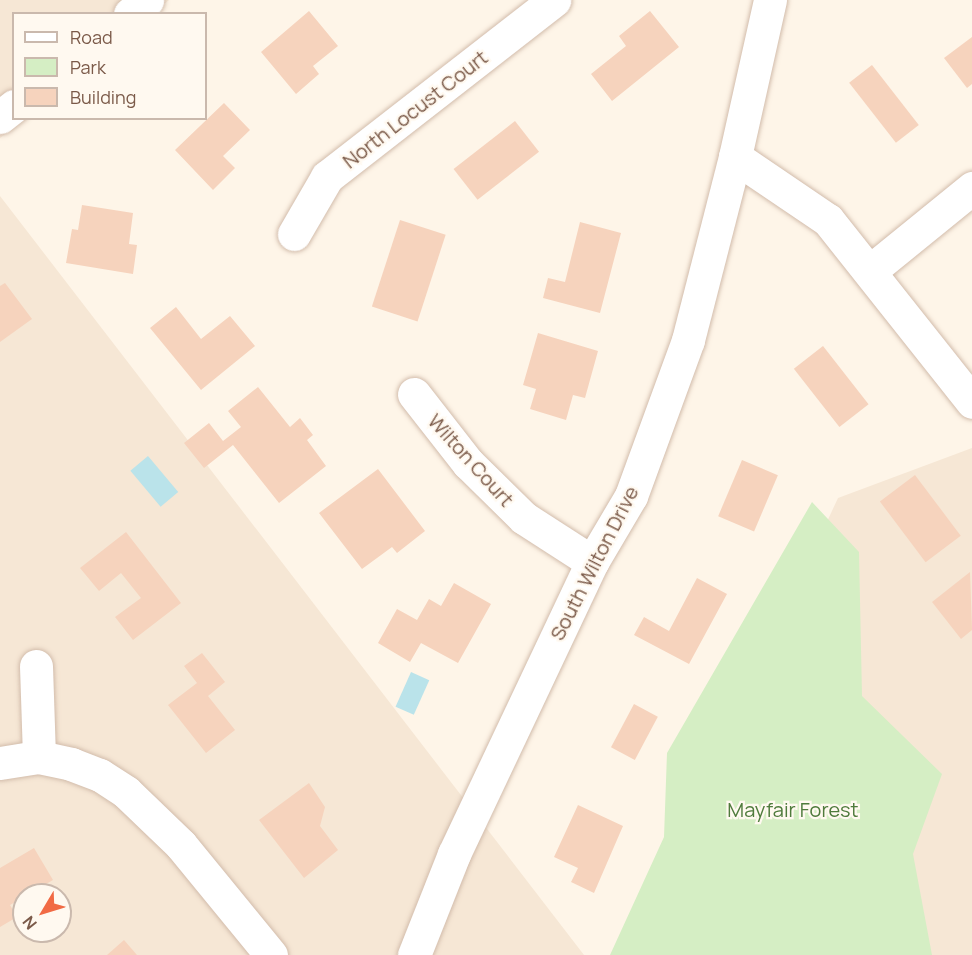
<!DOCTYPE html>
<html>
<head>
<meta charset="utf-8">
<style>
	body { margin:0 }
	#map { position:relative; width:972px; height:955px; overflow:hidden; background:#fef5e8; font-family:Manrope,sans-serif }
	div>[style] { position:absolute }
	.residential>* { inset:0; background:#f6e7d5 }
	.green>* { inset:0; background:#d5eec4 }
	.water>* { inset:0; background:#bae3ea; transform-origin:0 0 }
	.building>* { inset:0; background:#f6d3bd; transform-origin:0 0 }
	.roads { filter:drop-shadow(0 0 2px #d2bcab) drop-shadow(0 0 2px #d2bcab) }
	.minor>* { height:33px; margin:-16.5px; padding:0 16.5px; transform-origin:16.5px; border-radius:16.5px; background:#fff }
	.tertiary>* { height:33px; margin:-16.5px; padding:0 16.5px; transform-origin:16.5px; border-radius:16.5px; background:#fff }
	span { translate:-50% -50%; white-space:nowrap; text-align:center; line-height:1.15; -webkit-text-stroke:4.5px #fff9f0; paint-order:stroke }
	.street-label { font-size:20px; color:#7b5a49 }
	.park-label { font-size:20px; color:#4f7b3c }
	.legend { position:absolute; left:12px; top:12px; width:195px; height:108px; box-sizing:border-box; background:#fff9f0; border:2px solid #cab9ad; margin:0; padding:8px 10px; list-style:none; font-size:18px; color:#7b5a49 }
	.legend li { display:flex; align-items:center; gap:12px; height:30px }
	.legend b { width:30px; border:2px solid #cab9ad }
	.north { position:absolute; left:12px; top:883px; width:60px; height:60px; box-sizing:border-box; background:#fff9f0; border:2px solid #cab9ad; border-radius:50%; rotate:232deg; font-size:16px; font-weight:700; line-height:24px; text-align:center; color:#7b5a49 }
	.north::after { content:''; display:block; margin:auto; width:21px; height:27px; background:#f16a44; clip-path:polygon(50% 0,100% 100%,50% 72%,0 100%) }
</style>
</head>
<body>
<div id="map">
	<div class="residential">
		<div style="clip-path:polygon(0 0,169px 0,153px 13px,14px 14px,14px 118px,24px 119px,0 138px)"></div>
		<div style="clip-path:polygon(evenodd,0 196px,584px 955px,0 955px,0 196px,24px 895px,60px 895px,60px 931px,24px 931px,24px 895px)"></div>
		<div style="clip-path:polygon(972px 448px,972px 955px,625px 955px,838px 498px)"></div>
	</div>
	<div class="green">
		<div style="clip-path:polygon(812px 502px,859px 552px,862px 696px,942px 774px,913px 854px,932px 955px,610px 955px,664px 837px,667px 753px)"></div>
	</div>
	<div class="water">
		<div style="left:148px;top:456px;width:47px;height:23px;rotate:50deg"></div>
		<div style="left:411px;top:672px;width:20px;height:38px;rotate:24deg"></div>
	</div>
	<div class="building">
		<div style="clip-path:polygon(309px 11px,338px 46px,313px 66px,319px 74px,296px 94px,261px 52px)"></div>
		<div style="clip-path:polygon(650px 11px,679px 47px,612px 101px,591px 74px,626px 46px,619px 36px)"></div>
		<div style="clip-path:polygon(972px 37px,972px 84px,967px 88px,944px 58px)"></div>
		<div style="left:872px;top:65px;width:76px;height:29px;rotate:52deg"></div>
		<div style="clip-path:polygon(224px 103px,250px 130px,223px 156px,235px 168px,213px 190px,175px 150px)"></div>
		<div style="left:515px;top:121px;width:39px;height:78px;rotate:52deg"></div>
		<div style="clip-path:polygon(82px 205px,133px 213px,129px 244px,137px 245px,133px 274px,66px 263px,72px 229px,78px 230px)"></div>
		<div style="left:400px;top:220px;width:48px;height:91px;rotate:18deg"></div>
		<div style="clip-path:polygon(580px 222px,621px 233px,600px 313px,543px 298px,548px 278px,565px 282px)"></div>
		<div style="clip-path:polygon(5px 283px,32px 319px,0 342px,0 286px)"></div>
		<div style="clip-path:polygon(176px 307px,201px 339px,230px 316px,255px 346px,201px 390px,150px 328px)"></div>
		<div style="clip-path:polygon(538px 333px,598px 351px,585px 398px,573px 395px,566px 420px,530px 409px,536px 389px,523px 385px)"></div>
		<div style="left:823px;top:346px;width:74px;height:37px;rotate:52deg"></div>
		<div style="clip-path:polygon(258px 387px,290px 427px,300px 418px,313px 435px,307px 440px,326px 466px,279px 503px,233px 445px,204px 468px,184px 443px,209px 423px,223px 441px,241px 427px,228px 411px)"></div>
		<div style="left:742px;top:460px;width:39px;height:61px;rotate:23deg"></div>
		<div style="clip-path:polygon(378px 469px,425px 531px,397px 553px,392px 547px,362px 569px,319px 513px)"></div>
		<div style="left:915px;top:475px;width:76px;height:44px;rotate:53deg"></div>
		<div style="clip-path:polygon(126px 532px,181px 603px,133px 640px,115px 617px,141px 598px,121px 573px,99px 591px,80px 568px)"></div>
		<div style="clip-path:polygon(970px 572px,972px 630px,961px 639px,932px 602px)"></div>
		<div style="clip-path:polygon(697px 578px,727px 594px,689px 664px,634px 635px,644px 617px,669px 631px)"></div>
		<div style="clip-path:polygon(454px 583px,491px 604px,458px 663px,421px 643px,410px 662px,378px 643px,397px 609px,417px 620px,429px 599px,441px 606px)"></div>
		<div style="clip-path:polygon(202px 653px,225px 682px,208px 696px,235px 730px,206px 753px,168px 705px,197px 683px,184px 666px)"></div>
		<div style="left:634px;top:704px;width:27px;height:49px;rotate:28deg"></div>
		<div style="clip-path:polygon(309px 783px,325px 807px,320px 826px,338px 850px,304px 878px,259px 820px)"></div>
		<div style="clip-path:polygon(578px 805px,623px 826px,594px 893px,571px 882px,578px 868px,554px 857px)"></div>
		<div style="clip-path:polygon(34px 848px,53px 880px,10px 905px,17px 917px,0 927px,0 868px)"></div>
		<div style="clip-path:polygon(124px 940px,137px 955px,107px 955px)"></div>
	</div>
	<div class="roads">
		<div class="minor">
			<div style="left:770px;top:0;width:161px;rotate:102.6deg"></div>
			<div style="left:735px;top:157px;width:112px;rotate:34.1deg"></div>
			<div style="left:828px;top:220px;width:232px;rotate:51.6deg"></div>
			<div style="left:294px;top:234px;width:66px;rotate:-59.9deg"></div>
			<div style="left:327px;top:177px;width:288px;rotate:-37.9deg"></div>
			<div style="left:870px;top:271px;width:132px;rotate:-39.1deg"></div>
			<div style="left:414px;top:394px;width:88px;rotate:52deg"></div>
			<div style="left:468px;top:463px;width:78px;rotate:44.5deg"></div>
			<div style="left:524px;top:518px;width:81px;rotate:32.9deg"></div>
			<div style="left:36px;top:666px;width:91px;rotate:88.1deg"></div>
			<div style="left:0;top:763px;width:39px;rotate:-9deg"></div>
			<div style="left:39px;top:757px;width:33px;rotate:12deg"></div>
			<div style="left:71px;top:764px;width:31px;rotate:21deg"></div>
			<div style="left:100px;top:775px;width:31px;rotate:33deg"></div>
			<div style="left:126px;top:792px;width:76px;rotate:43.9deg"></div>
			<div style="left:181px;top:845px;width:142px;rotate:50.7deg"></div>
			<div style="left:414px;top:955px;width:109px;rotate:-68.4deg"></div>
			<div style="left:454px;top:854px;width:323px;rotate:-64.7deg"></div>
			<div style="left:592px;top:562px;width:77px;rotate:-59.4deg"></div>
			<div style="left:631px;top:496px;width:166px;rotate:-69.9deg"></div>
			<div style="left:688px;top:340px;width:189px;rotate:-75.6deg"></div>
		</div>
		<div class="tertiary">
			<div style="left:130px;top:14px;width:22px;rotate:-39deg"></div>
			<div style="left:0;top:117px;width:18px;rotate:-38deg"></div>
		</div>
	</div>
	<div class="street-label">
		<span style="left:415px;top:109px;rotate:-38deg">North Locust Court</span>
		<span style="left:471px;top:460px;rotate:48deg">Wilton Court</span>
		<span style="left:594px;top:563px;rotate:-63deg">South Wilton Drive</span>
	</div>
	<div class="park-label">
		<span style="left:793px;top:809px">Mayfair Forest</span>
	</div>
	<ul class="legend">
	<li><b style="height:8px;background:#fff"></b>Road</li>
	<li><b style="height:16px;background:#d5eec4"></b>Park</li>
	<li><b style="height:16px;background:#f6d3bd"></b>Building</li>
	</ul>
	<div class="north">N</div>
</div>
</body>
</html>
